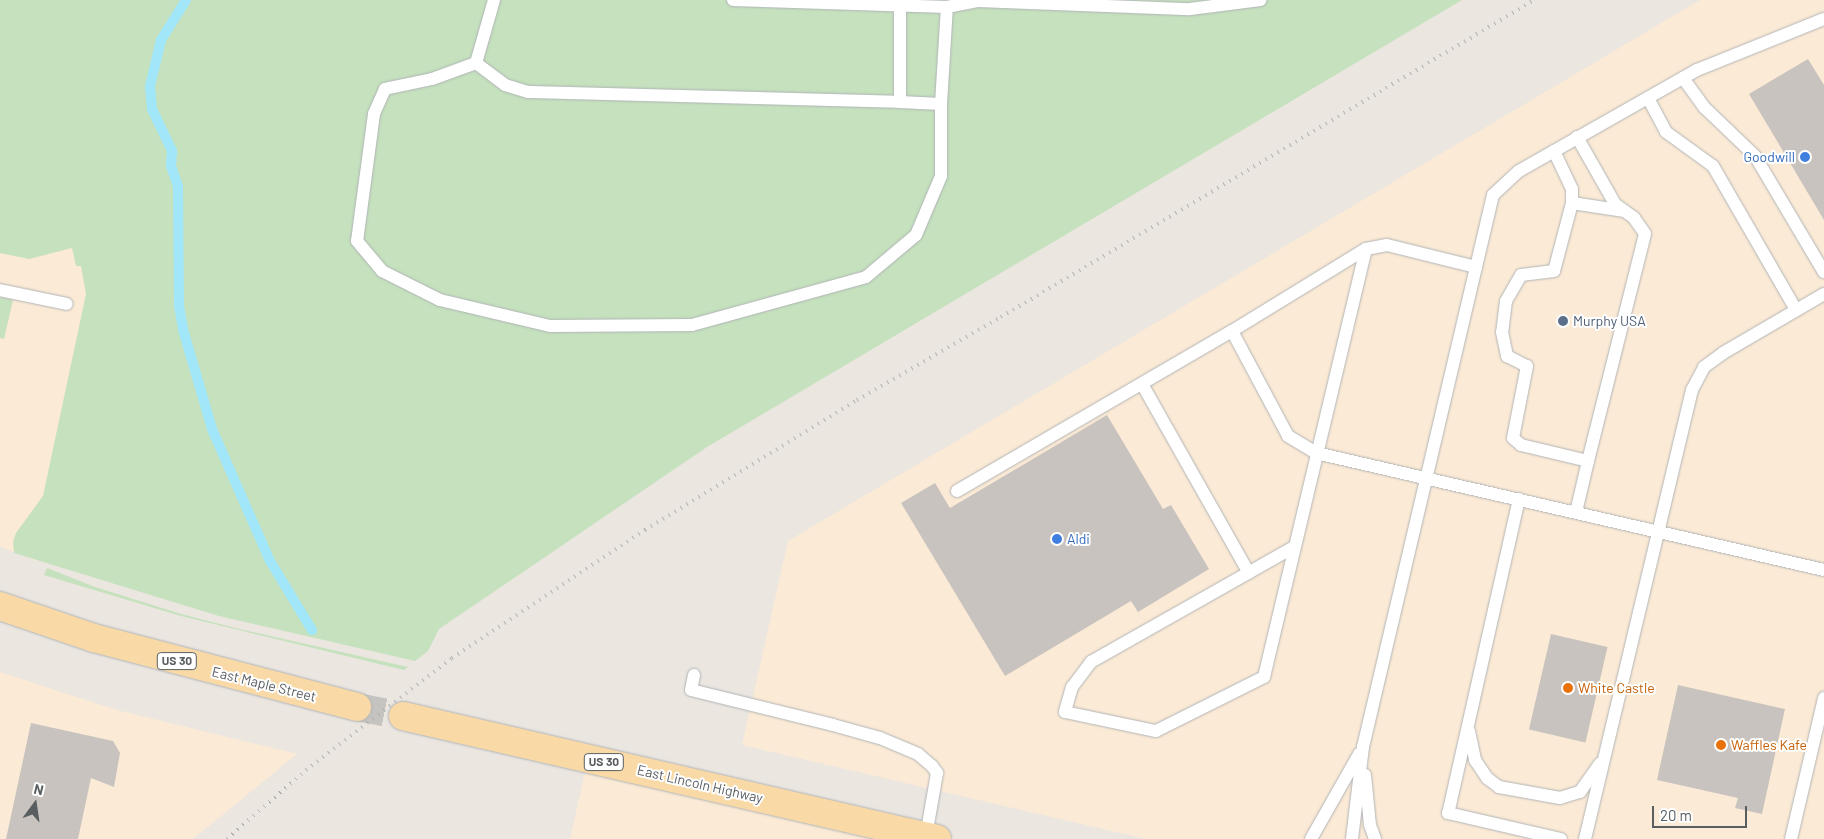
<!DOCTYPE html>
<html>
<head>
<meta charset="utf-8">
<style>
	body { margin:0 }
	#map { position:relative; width:1824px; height:839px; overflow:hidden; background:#ebe6e0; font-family:Barlow,sans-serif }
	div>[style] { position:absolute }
	.commercial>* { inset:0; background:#fbead5 }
	.green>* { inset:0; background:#c5e1bd }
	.stream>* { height:10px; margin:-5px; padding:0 5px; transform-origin:5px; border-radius:5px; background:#a2e6f9 }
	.building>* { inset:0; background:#c8c3bf; transform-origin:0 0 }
	.primary-tunnel>* { height:28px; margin-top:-14px; transform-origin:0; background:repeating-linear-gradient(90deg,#c6c4c0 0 28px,transparent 0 42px) }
	.roads { filter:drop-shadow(0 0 1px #b1b4b7) drop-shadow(0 0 1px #b1b4b7) }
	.lane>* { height:12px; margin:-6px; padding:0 6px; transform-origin:6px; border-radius:6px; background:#fff }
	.primary>* { height:28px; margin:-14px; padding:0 14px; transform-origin:14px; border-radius:14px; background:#f9daa7 }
	.rail>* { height:4px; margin-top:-2px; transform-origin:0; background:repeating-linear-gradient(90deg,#afb0b0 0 1px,transparent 0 7px) }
	.dots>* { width:14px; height:14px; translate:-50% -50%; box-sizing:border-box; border:2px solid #fff; border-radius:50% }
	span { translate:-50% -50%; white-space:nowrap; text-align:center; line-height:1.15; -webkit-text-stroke:4px #fff; paint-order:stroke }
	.shield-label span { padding:1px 4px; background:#fff; border:1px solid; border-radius:4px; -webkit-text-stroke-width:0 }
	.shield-label { font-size:12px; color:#595e60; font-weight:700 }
	.shop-label { font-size:14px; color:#366cbe }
	.right { translate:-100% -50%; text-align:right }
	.left { translate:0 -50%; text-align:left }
	.service-label { font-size:14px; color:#4e5e75 }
	.street-label { font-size:14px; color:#595e60 }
	.food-label { font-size:14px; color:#c56008 }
	.north { position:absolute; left:10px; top:779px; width:50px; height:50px; -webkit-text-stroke:4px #fff; paint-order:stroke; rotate:14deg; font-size:14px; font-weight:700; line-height:20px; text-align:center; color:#595e60 }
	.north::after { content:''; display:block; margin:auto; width:18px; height:22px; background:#595e60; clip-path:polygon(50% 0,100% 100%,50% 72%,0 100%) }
	.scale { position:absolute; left:1652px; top:806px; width:95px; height:22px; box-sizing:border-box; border:2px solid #595e60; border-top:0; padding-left:6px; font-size:15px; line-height:18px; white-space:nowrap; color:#595e60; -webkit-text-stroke:4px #fff; paint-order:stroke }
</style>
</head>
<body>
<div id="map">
	<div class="commercial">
		<div style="clip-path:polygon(1700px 0,1824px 0,1824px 839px,1146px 839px,742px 745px,788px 541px)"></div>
		<div style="clip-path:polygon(0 223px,107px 244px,38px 561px,0 547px)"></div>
		<div style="clip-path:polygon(0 672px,117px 710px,297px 754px,193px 839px,0 839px)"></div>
		<div style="clip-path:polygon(586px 768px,892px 839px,570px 839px)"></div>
	</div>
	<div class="green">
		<div style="clip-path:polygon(0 0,1462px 0,707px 447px,439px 629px,428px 651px,415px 661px,219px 616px,14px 553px,13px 542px,16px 533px,43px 496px,86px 294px,81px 266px,76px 266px,72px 248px,29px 259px,0 253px)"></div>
		<div style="clip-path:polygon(0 297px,13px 300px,4px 339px,0 338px)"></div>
		<div style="clip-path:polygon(47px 568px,95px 587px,181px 614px,239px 629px,408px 667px,404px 670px,181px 616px,44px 575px)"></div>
	</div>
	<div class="stream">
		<div style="left:186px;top:0;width:47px;rotate:122deg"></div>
		<div style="left:161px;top:40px;width:47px;rotate:103.4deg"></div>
		<div style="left:150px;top:86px;width:23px;rotate:85deg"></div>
		<div style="left:152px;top:109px;width:47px;rotate:64.5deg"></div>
		<div style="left:172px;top:151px;width:15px;rotate:94deg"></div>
		<div style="left:171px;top:166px;width:21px;rotate:71deg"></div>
		<div style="left:178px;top:186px;width:120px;rotate:89.5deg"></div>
		<div style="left:179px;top:306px;width:27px;rotate:80deg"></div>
		<div style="left:184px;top:333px;width:100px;rotate:73.7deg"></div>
		<div style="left:212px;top:429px;width:144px;rotate:66.3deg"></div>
		<div style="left:270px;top:561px;width:81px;rotate:58.7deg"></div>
	</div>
	<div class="building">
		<div style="clip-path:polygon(1808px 59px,1824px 85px,1824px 220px,1749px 94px)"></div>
		<div style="clip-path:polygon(1107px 415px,1163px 509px,1171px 505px,1209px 569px,1138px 612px,1131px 601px,1005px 676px,901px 503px,935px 483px,950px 508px)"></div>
		<div style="left:1551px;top:634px;width:58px;height:98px;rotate:13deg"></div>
		<div style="clip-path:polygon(1678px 685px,1785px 709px,1762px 814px,1735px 808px,1738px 798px,1657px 780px)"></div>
		<div style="clip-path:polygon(31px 723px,113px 741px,120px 753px,114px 787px,91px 778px,78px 839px,6px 839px)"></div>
	</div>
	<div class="primary-tunnel">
		<div style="left:357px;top:707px;width:47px;rotate:11.1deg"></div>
	</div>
	<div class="roads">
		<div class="lane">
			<div style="left:494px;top:0;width:66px;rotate:105.9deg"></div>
			<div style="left:476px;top:63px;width:47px;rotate:160deg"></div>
			<div style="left:432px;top:79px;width:48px;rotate:168deg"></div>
			<div style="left:385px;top:89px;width:27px;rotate:114deg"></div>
			<div style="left:374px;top:114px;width:128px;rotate:97.6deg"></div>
			<div style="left:357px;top:241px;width:39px;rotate:50deg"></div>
			<div style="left:382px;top:271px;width:65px;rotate:26.6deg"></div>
			<div style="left:440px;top:300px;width:113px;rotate:13.3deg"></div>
			<div style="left:550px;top:326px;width:142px;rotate:-0.4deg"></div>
			<div style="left:692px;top:325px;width:180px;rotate:-15.4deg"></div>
			<div style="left:866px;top:277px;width:65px;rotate:-40deg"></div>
			<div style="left:916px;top:235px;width:64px;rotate:-67deg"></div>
			<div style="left:941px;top:176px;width:72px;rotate:-90deg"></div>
			<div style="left:941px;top:104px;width:97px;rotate:-86.5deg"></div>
			<div style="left:733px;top:0;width:214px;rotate:1.9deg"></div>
			<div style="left:947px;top:7px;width:32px;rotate:-11deg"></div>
			<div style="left:978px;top:1px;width:212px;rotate:2.2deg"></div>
			<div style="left:1190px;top:9px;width:71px;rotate:-7.3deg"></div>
			<div style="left:900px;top:5px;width:97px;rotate:90deg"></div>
			<div style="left:900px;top:102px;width:41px;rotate:2.8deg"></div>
			<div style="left:476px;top:63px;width:36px;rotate:37deg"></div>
			<div style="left:505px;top:85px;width:24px;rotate:17deg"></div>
			<div style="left:528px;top:92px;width:372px;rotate:1.5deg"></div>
			<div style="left:1683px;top:78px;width:37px;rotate:54deg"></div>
			<div style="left:1705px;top:108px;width:69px;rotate:43.8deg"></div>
			<div style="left:1755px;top:156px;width:135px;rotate:59.3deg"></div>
			<div style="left:1648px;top:98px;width:38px;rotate:62deg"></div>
			<div style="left:1666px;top:132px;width:58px;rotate:35.9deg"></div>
			<div style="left:1713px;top:166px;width:166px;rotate:60deg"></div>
			<div style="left:1577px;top:137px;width:77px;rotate:60.4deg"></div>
			<div style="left:1615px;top:204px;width:24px;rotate:36deg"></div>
			<div style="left:1634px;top:218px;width:19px;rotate:55deg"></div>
			<div style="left:1645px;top:234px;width:234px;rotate:104.1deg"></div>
			<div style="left:1554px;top:151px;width:42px;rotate:64.7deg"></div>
			<div style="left:1572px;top:189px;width:14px;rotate:90deg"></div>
			<div style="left:1572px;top:203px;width:70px;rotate:104.8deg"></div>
			<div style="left:1554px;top:271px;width:33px;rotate:173deg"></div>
			<div style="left:1521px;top:275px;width:30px;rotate:120deg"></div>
			<div style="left:1506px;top:301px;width:31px;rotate:97deg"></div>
			<div style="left:1502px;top:332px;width:25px;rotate:78deg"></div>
			<div style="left:1507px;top:356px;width:22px;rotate:27deg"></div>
			<div style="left:1527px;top:366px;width:73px;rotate:101deg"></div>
			<div style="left:1513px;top:438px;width:11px;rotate:41deg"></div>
			<div style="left:1521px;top:445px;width:69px;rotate:13.4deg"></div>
			<div style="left:1588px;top:461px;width:52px;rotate:103.2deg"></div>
			<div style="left:1572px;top:203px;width:53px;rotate:8.7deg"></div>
			<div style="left:0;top:290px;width:68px;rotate:11.8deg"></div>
			<div style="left:1232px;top:331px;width:119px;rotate:61.9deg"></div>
			<div style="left:1288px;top:436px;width:33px;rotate:31deg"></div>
			<div style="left:1316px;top:453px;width:521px;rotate:12.97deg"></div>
			<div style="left:1142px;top:384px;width:217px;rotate:60.5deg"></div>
			<div style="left:957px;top:491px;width:318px;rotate:-30.2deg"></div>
			<div style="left:1232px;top:331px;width:157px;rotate:-31.5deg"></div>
			<div style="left:1366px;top:249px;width:21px;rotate:-11deg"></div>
			<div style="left:1387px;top:245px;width:92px;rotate:13.9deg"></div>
			<div style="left:1519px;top:499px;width:322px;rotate:102.7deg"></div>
			<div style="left:1448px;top:813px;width:116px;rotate:13deg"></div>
			<div style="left:1294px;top:547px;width:233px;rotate:150.5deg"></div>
			<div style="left:1091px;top:662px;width:31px;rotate:127deg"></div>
			<div style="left:1072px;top:687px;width:26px;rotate:106deg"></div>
			<div style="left:1065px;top:712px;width:93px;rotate:11.8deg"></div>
			<div style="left:1156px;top:731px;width:121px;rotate:-26.6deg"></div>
			<div style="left:1264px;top:677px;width:440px;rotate:-76.6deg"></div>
			<div style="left:694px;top:675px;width:15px;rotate:101deg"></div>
			<div style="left:691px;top:690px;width:146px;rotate:13.8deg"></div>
			<div style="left:833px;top:725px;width:49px;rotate:15.5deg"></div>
			<div style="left:880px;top:738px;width:41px;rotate:22.8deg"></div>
			<div style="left:918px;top:754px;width:18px;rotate:41deg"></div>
			<div style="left:932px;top:766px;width:9px;rotate:54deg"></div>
			<div style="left:937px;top:773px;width:64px;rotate:99.9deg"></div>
			<div style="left:1469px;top:731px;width:30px;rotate:78deg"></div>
			<div style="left:1475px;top:760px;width:22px;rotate:56deg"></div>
			<div style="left:1487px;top:778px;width:15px;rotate:37deg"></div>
			<div style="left:1499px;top:787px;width:62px;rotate:10.2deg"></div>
			<div style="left:1560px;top:798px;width:21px;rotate:-17deg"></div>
			<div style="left:1580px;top:792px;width:35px;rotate:-55deg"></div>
			<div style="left:1365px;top:775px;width:50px;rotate:84.3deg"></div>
			<div style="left:1370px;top:825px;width:15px;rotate:70deg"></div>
			<div style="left:1311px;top:839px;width:98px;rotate:-60.5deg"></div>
			<div style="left:1352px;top:839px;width:93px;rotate:-83.2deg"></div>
			<div style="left:1363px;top:747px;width:567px;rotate:-76.75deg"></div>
			<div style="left:1493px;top:195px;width:35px;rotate:-43deg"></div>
			<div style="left:1519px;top:171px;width:205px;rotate:-29.6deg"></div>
			<div style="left:1697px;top:70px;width:137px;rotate:-21.9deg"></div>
			<div style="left:1585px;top:839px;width:462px;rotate:-76.6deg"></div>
			<div style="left:1692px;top:390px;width:26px;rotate:-62deg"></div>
			<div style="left:1704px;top:367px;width:24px;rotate:-36deg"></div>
			<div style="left:1723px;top:353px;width:117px;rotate:-30.3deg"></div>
			<div style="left:1791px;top:839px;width:145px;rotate:-76.8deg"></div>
		</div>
		<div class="primary">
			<div style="left:0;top:606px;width:99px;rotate:18.8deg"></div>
			<div style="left:94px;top:638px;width:272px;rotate:14.7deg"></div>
			<div style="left:403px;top:716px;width:548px;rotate:12.97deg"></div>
		</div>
	</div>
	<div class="rail">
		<div style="left:227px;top:839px;width:105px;rotate:-41.1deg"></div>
		<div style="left:306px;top:770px;width:184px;rotate:-37.5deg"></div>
		<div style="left:452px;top:658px;width:232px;rotate:-33.6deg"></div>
		<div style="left:645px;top:530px;width:249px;rotate:-31.5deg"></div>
		<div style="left:857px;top:400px;width:166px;rotate:-30deg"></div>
		<div style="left:1001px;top:317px;width:620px;rotate:-30.74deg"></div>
	</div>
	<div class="dots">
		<div style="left:1805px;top:157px;background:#3f7fe0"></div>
		<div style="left:1563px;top:321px;background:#5c6f8a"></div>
		<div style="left:1057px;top:539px;background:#3f7fe0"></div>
		<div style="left:1568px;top:688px;background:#e8710a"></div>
		<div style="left:1721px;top:745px;background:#e8710a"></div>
	</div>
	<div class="shield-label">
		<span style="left:177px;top:661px">US 30</span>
		<span style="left:604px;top:762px">US 30</span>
	</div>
	<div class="shop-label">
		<span class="right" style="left:1795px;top:157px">Goodwill</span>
		<span class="left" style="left:1067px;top:539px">Aldi</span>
	</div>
	<div class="service-label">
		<span class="left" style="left:1573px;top:321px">Murphy USA</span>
	</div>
	<div class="street-label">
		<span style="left:264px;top:684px;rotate:14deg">East Maple Street</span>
		<span style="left:700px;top:784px;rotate:13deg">East Lincoln Highway</span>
	</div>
	<div class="food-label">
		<span class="left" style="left:1578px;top:688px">White Castle</span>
		<span class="left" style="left:1731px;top:745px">Waffles Kafe</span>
	</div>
	<div class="north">N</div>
	<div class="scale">20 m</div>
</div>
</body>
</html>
